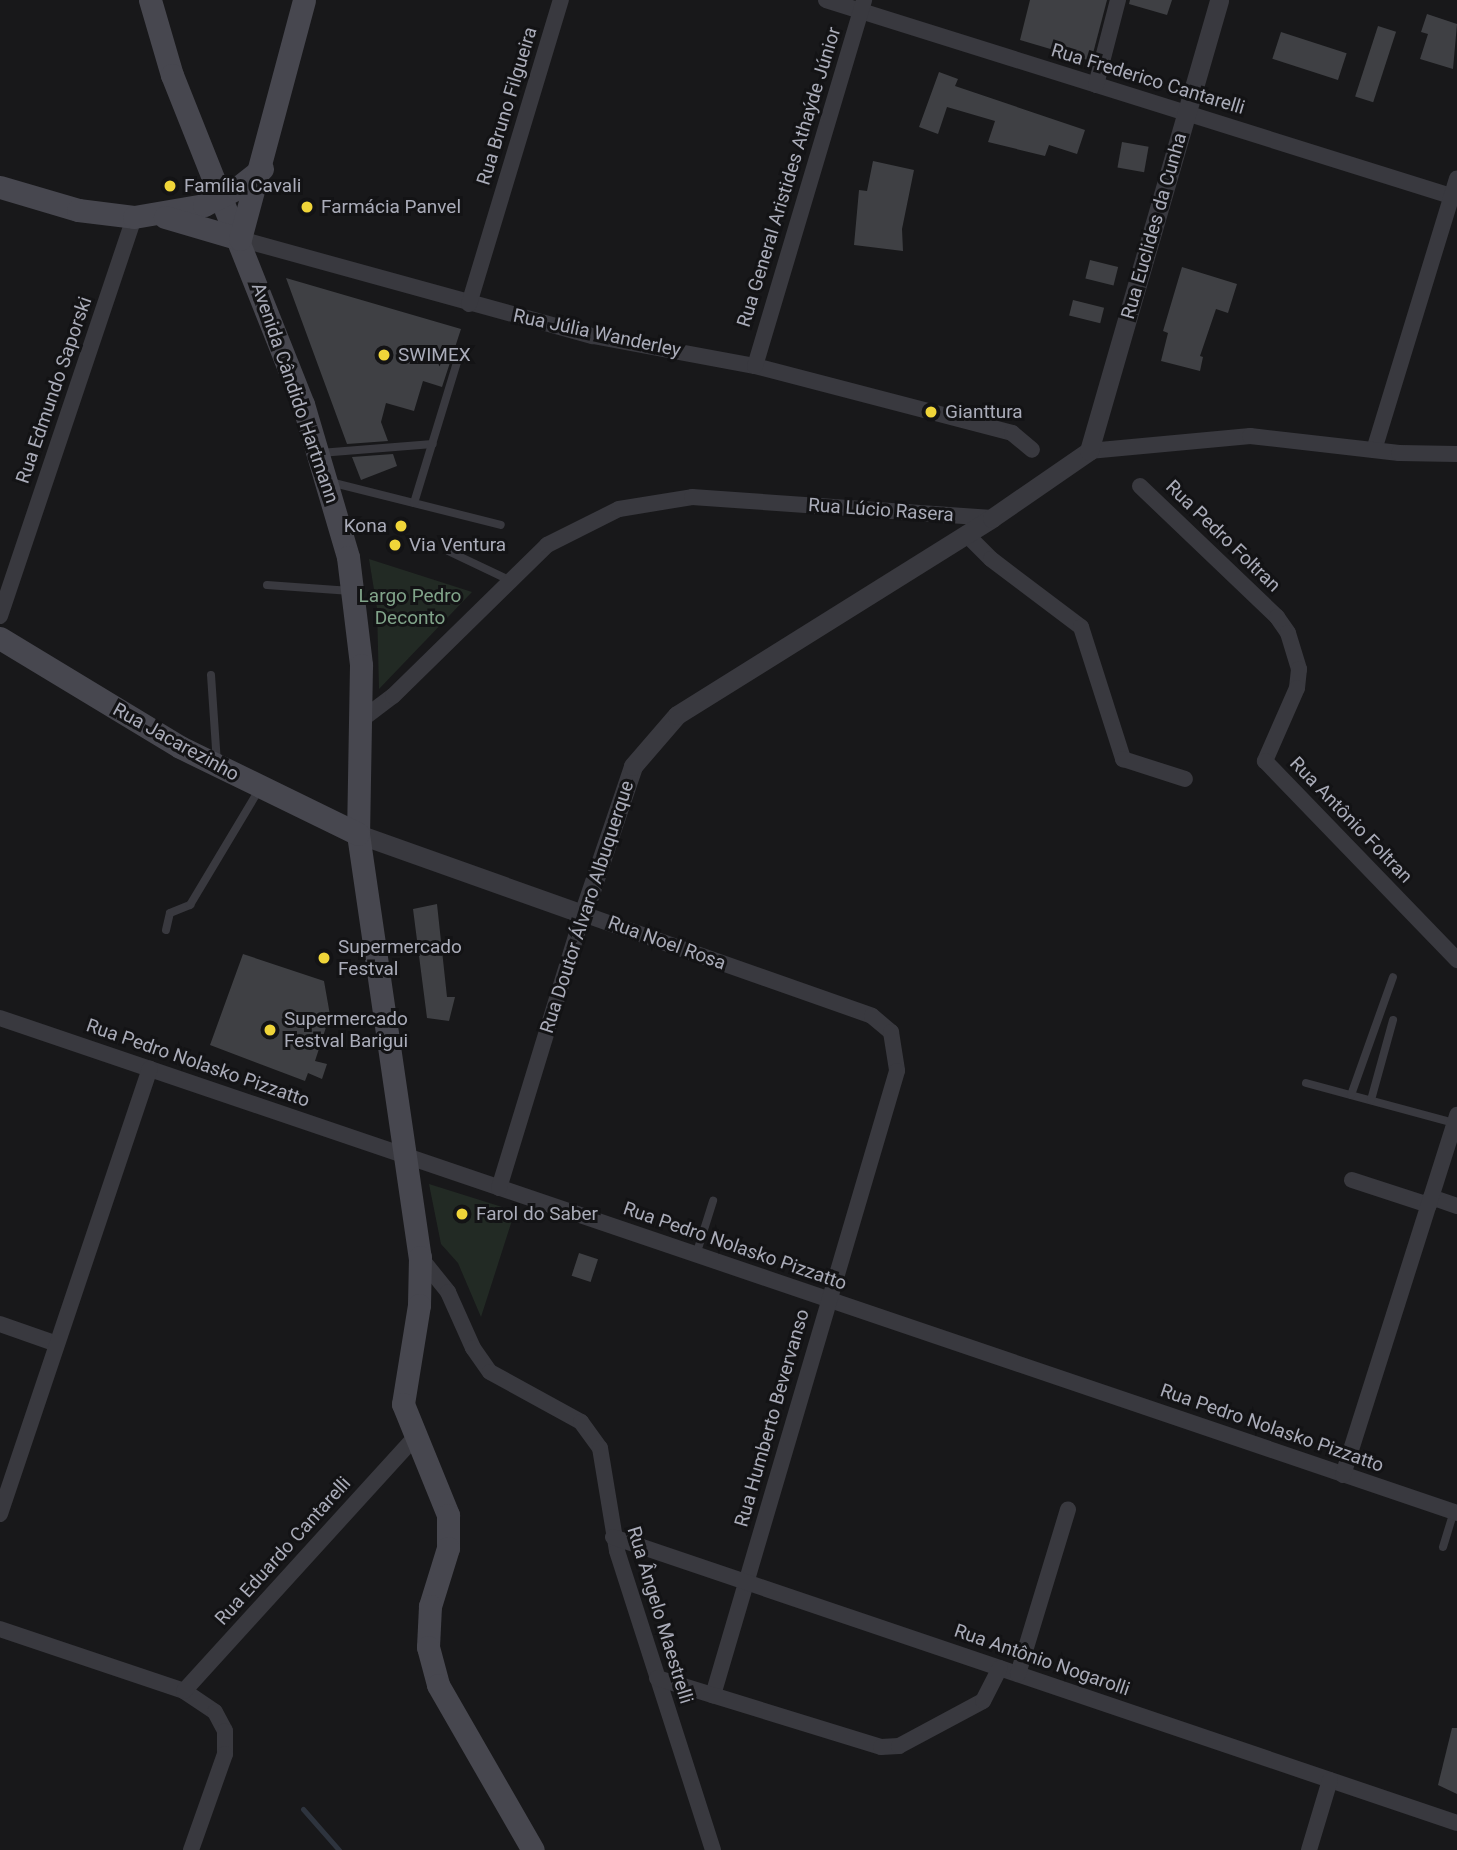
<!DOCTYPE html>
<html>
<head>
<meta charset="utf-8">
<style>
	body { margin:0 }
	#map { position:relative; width:1457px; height:1850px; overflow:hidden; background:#18181a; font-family:Roboto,sans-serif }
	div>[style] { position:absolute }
	.green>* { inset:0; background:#222a24 }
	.stream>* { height:5px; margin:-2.5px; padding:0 2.5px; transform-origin:2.5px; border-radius:2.5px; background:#2e343e }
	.building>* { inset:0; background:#3f4044; transform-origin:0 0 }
	.service>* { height:8px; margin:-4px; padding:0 4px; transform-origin:4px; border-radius:4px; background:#39393f }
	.minor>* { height:16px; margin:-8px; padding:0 8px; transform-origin:8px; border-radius:8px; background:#39393f }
	.tertiary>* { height:19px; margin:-9.5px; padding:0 9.5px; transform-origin:9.5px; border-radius:9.5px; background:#39393f }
	.secondary>* { height:23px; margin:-11.5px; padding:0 11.5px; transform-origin:11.5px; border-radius:11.5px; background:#47474f }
	.dots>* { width:19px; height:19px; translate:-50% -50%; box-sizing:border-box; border:4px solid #131315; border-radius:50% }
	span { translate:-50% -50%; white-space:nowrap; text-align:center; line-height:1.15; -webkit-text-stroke:6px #131315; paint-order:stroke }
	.street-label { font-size:19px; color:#aaacb9 }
	.poi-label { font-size:19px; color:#aaacb9 }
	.left { translate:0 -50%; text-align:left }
	.right { translate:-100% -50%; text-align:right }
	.park-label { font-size:19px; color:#81a48a }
</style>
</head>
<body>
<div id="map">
	<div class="green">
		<div style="clip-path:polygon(369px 559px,472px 592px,379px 689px,377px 608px)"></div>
		<div style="clip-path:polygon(429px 1184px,515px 1211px,481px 1317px,458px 1263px,441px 1244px)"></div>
	</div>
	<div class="stream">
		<div style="left:303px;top:1809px;width:55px;rotate:48.7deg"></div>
	</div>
	<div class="building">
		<div style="clip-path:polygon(1030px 0,1107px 0,1091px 61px,1020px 40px)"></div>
		<div style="clip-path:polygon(1130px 0,1172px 0,1167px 15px,1129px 4px)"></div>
		<div style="clip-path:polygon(1427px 14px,1457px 24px,1453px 69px,1420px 59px,1428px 34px,1421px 32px)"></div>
		<div style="left:1378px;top:26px;width:19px;height:74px;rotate:18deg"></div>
		<div style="left:1281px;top:32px;width:69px;height:28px;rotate:18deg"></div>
		<div style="clip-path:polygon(939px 72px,958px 79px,955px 86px,1085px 130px,1077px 154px,1049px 145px,1045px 156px,988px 142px,995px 121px,947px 107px,938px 134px,919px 127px)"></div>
		<div style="left:1122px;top:142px;width:27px;height:26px;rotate:10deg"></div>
		<div style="clip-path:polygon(873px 161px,914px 170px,902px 229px,903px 251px,854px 245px,859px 190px,867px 191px)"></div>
		<div style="left:1090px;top:260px;width:29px;height:19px;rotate:14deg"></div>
		<div style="clip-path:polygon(1182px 267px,1237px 284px,1228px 313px,1216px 309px,1200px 356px,1203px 357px,1200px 371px,1161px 361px,1168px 333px,1163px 331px)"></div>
		<div style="clip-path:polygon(286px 278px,461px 329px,442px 387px,423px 381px,414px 411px,386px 403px,381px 422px,388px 441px,347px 444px)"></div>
		<div style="left:1073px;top:300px;width:32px;height:16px;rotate:14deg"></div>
		<div style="clip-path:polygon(393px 454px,397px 466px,361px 480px,352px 457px)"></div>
		<div style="clip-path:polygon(437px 904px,447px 997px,455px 997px,449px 1021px,427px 1018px,413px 909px)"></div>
		<div style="clip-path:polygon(243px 954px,324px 981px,330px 1015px,315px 1061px,327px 1064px,322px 1079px,308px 1073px,305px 1081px,210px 1045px)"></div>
		<div style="left:579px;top:1253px;width:20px;height:24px;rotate:18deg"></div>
		<div style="clip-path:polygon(1452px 1728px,1457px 1728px,1457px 1794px,1438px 1785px)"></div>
	</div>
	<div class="service">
		<div style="left:320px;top:453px;width:113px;rotate:-4.6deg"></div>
		<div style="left:330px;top:482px;width:176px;rotate:14.1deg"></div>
		<div style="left:414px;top:503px;width:147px;rotate:-73deg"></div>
		<div style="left:448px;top:551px;width:68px;rotate:25.4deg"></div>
		<div style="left:267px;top:585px;width:84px;rotate:4.1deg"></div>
		<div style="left:211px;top:675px;width:87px;rotate:86.1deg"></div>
		<div style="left:166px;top:930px;width:17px;rotate:-77deg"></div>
		<div style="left:170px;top:913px;width:22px;rotate:-22deg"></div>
		<div style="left:190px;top:905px;width:136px;rotate:-59.1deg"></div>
		<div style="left:1306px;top:1083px;width:153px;rotate:15.1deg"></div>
		<div style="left:1351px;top:1095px;width:125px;rotate:-70.4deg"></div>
		<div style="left:1371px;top:1100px;width:83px;rotate:-74.6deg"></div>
		<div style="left:696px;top:1255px;width:57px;rotate:-72.5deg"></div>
		<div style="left:1443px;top:1547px;width:37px;rotate:-73deg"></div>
	</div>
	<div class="minor">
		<div style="left:826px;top:0;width:661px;rotate:17.42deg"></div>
		<div style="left:1096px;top:85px;width:88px;rotate:-75.5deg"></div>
		<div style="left:240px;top:239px;width:366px;rotate:15.4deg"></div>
		<div style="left:593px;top:336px;width:165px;rotate:10.5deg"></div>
		<div style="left:755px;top:366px;width:266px;rotate:14.6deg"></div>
		<div style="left:1012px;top:433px;width:26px;rotate:40deg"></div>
		<div style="left:469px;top:304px;width:318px;rotate:-73.2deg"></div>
		<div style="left:755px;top:366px;width:382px;rotate:-73.4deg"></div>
		<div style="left:1374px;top:450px;width:284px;rotate:-73deg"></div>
		<div style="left:1089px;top:451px;width:162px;rotate:-5.3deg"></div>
		<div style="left:1250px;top:436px;width:150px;rotate:6.5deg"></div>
		<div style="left:1399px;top:453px;width:58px;rotate:1deg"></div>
		<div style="left:1140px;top:486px;width:190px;rotate:43.7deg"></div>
		<div style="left:1277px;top:617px;width:19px;rotate:55deg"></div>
		<div style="left:1288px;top:633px;width:38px;rotate:73deg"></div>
		<div style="left:1299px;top:669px;width:19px;rotate:96deg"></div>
		<div style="left:1297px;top:688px;width:80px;rotate:113.7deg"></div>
		<div style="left:1265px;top:761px;width:277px;rotate:46deg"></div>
		<div style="left:966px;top:534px;width:35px;rotate:45deg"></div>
		<div style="left:991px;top:559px;width:113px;rotate:37.1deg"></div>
		<div style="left:1081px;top:627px;width:139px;rotate:72.3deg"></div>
		<div style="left:1123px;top:759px;width:65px;rotate:17.9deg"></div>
		<div style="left:0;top:616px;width:421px;rotate:-71.4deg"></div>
		<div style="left:361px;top:720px;width:40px;rotate:-37deg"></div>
		<div style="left:393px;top:696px;width:216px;rotate:-44.4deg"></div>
		<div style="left:547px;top:545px;width:80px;rotate:-26.6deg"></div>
		<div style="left:619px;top:509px;width:74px;rotate:-9.3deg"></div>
		<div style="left:692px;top:497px;width:301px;rotate:4deg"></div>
		<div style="left:0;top:1018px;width:1539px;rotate:18.76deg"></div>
		<div style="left:1352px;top:1180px;width:81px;rotate:18deg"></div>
		<div style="left:499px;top:1188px;width:287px;rotate:-73deg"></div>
		<div style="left:583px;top:914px;width:306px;rotate:19.4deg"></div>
		<div style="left:872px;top:1016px;width:25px;rotate:40deg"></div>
		<div style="left:891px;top:1032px;width:39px;rotate:81deg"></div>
		<div style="left:897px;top:1071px;width:651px;rotate:106.43deg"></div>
		<div style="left:1431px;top:1197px;width:28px;rotate:19deg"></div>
		<div style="left:420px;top:1257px;width:45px;rotate:51.3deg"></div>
		<div style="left:448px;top:1292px;width:61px;rotate:65.9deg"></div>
		<div style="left:473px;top:1348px;width:29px;rotate:55deg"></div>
		<div style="left:490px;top:1372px;width:104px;rotate:28.8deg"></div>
		<div style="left:581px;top:1422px;width:32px;rotate:54deg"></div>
		<div style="left:600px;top:1448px;width:104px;rotate:80.6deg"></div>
		<div style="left:617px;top:1551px;width:314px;rotate:72.2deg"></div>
		<div style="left:0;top:1324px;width:60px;rotate:19.3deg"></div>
		<div style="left:1343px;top:1475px;width:378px;rotate:-72.4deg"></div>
		<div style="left:0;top:1514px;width:470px;rotate:-71.4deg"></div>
		<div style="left:613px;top:1537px;width:891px;rotate:18.72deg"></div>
		<div style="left:0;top:1629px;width:194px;rotate:18.6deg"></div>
		<div style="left:184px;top:1691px;width:37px;rotate:34deg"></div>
		<div style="left:215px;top:1712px;width:21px;rotate:62deg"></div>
		<div style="left:225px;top:1731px;width:23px;rotate:90deg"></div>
		<div style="left:225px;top:1754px;width:102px;rotate:109.5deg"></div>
		<div style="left:1018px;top:1674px;width:172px;rotate:-73.1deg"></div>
		<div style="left:657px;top:1678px;width:234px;rotate:17.1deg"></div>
		<div style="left:881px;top:1747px;width:18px;rotate:-3deg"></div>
		<div style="left:899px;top:1746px;width:95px;rotate:-28.2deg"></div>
		<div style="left:983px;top:1701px;width:37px;rotate:-63deg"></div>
		<div style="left:184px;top:1691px;width:342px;rotate:-47.7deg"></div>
		<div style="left:1309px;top:1850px;width:73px;rotate:-73.3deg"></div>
	</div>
	<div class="tertiary">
		<div style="left:358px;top:834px;width:239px;rotate:19.6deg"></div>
		<div style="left:583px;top:914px;width:156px;rotate:-71.3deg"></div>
		<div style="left:633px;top:766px;width:67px;rotate:-49.2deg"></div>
		<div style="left:677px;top:715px;width:372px;rotate:-32deg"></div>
		<div style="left:992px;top:518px;width:118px;rotate:-34.6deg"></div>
		<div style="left:1089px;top:451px;width:469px;rotate:-73.9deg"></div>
	</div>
	<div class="secondary">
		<div style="left:150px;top:0;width:78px;rotate:73.7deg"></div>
		<div style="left:172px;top:75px;width:354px;rotate:68.3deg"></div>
		<div style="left:303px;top:404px;width:159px;rotate:73.6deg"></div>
		<div style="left:348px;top:557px;width:109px;rotate:83.1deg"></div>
		<div style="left:361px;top:665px;width:169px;rotate:91deg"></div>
		<div style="left:358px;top:834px;width:428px;rotate:81.7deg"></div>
		<div style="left:420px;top:1257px;width:48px;rotate:91.2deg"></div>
		<div style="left:419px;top:1305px;width:100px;rotate:99.2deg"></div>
		<div style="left:403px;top:1404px;width:120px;rotate:67.9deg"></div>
		<div style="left:448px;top:1515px;width:33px;rotate:90deg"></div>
		<div style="left:448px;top:1548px;width:61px;rotate:107.2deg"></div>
		<div style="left:430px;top:1606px;width:41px;rotate:92.8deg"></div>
		<div style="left:428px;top:1647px;width:39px;rotate:75deg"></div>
		<div style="left:438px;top:1685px;width:190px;rotate:60.1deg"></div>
		<div style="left:0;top:187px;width:81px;rotate:16.4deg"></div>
		<div style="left:78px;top:210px;width:56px;rotate:7.1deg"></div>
		<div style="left:134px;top:217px;width:71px;rotate:-9.7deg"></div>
		<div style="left:204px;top:205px;width:36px;rotate:-27deg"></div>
		<div style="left:236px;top:189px;width:33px;rotate:-38deg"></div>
		<div style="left:165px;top:217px;width:78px;rotate:16.3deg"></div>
		<div style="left:240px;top:239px;width:247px;rotate:-75deg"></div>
		<div style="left:0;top:638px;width:210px;rotate:31.2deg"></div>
		<div style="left:180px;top:747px;width:198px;rotate:26deg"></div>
	</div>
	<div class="dots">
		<div style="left:170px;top:186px;background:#f0d539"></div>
		<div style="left:307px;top:207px;background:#f0d539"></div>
		<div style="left:384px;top:355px;background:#f0d539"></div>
		<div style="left:931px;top:412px;background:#f0d539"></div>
		<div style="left:401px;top:526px;background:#f0d539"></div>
		<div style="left:395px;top:545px;background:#f0d539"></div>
		<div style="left:324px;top:958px;background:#f0d539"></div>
		<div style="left:270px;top:1030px;background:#f0d539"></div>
		<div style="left:462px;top:1214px;background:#f0d539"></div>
	</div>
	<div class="street-label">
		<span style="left:1148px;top:79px;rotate:17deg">Rua Frederico Cantarelli</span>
		<span style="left:507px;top:106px;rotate:-73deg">Rua Bruno Filgueira</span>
		<span style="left:789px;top:177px;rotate:-73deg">Rua General Aristides Athaýde Júnior</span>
		<span style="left:1154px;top:226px;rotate:-74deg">Rua Euclides da Cunha</span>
		<span style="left:597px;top:333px;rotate:12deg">Rua Júlia Wanderley</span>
		<span style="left:54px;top:390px;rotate:-71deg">Rua Edmundo Saporski</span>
		<span style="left:295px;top:393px;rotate:71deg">Avenida Cândido Hartmann</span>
		<span style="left:881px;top:510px;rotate:4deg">Rua Lúcio Rasera</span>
		<span style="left:1223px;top:536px;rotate:44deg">Rua Pedro Foltran</span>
		<span style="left:176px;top:742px;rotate:29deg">Rua Jacarezinho</span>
		<span style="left:1351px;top:820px;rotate:46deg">Rua Antônio Foltran</span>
		<span style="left:587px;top:907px;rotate:-72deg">Rua Doutor Álvaro Albuquerque</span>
		<span style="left:667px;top:943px;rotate:20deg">Rua Noel Rosa</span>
		<span style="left:198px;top:1063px;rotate:19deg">Rua Pedro Nolasko Pizzatto</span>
		<span style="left:735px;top:1246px;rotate:19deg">Rua Pedro Nolasko Pizzatto</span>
		<span style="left:772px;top:1418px;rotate:-74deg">Rua Humberto Bevervanso</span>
		<span style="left:1272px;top:1428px;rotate:19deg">Rua Pedro Nolasko Pizzatto</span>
		<span style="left:283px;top:1551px;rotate:-48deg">Rua Eduardo Cantarelli</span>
		<span style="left:660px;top:1615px;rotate:73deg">Rua Ângelo Maestrelli</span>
		<span style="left:1042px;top:1660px;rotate:19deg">Rua Antônio Nogarolli</span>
	</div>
	<div class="poi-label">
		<span class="left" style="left:184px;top:186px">Família Cavali</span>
		<span class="left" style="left:321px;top:207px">Farmácia Panvel</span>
		<span class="left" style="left:398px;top:355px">SWIMEX</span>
		<span class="left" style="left:945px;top:412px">Gianttura</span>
		<span class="right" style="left:387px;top:526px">Kona</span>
		<span class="left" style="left:409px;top:545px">Via Ventura</span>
		<span class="left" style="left:338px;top:958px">Supermercado<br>Festval</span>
		<span class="left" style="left:284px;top:1030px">Supermercado<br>Festval Barigui</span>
		<span class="left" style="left:476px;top:1214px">Farol do Saber</span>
	</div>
	<div class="park-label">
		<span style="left:410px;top:607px">Largo Pedro<br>Deconto</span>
	</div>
</div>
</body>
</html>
